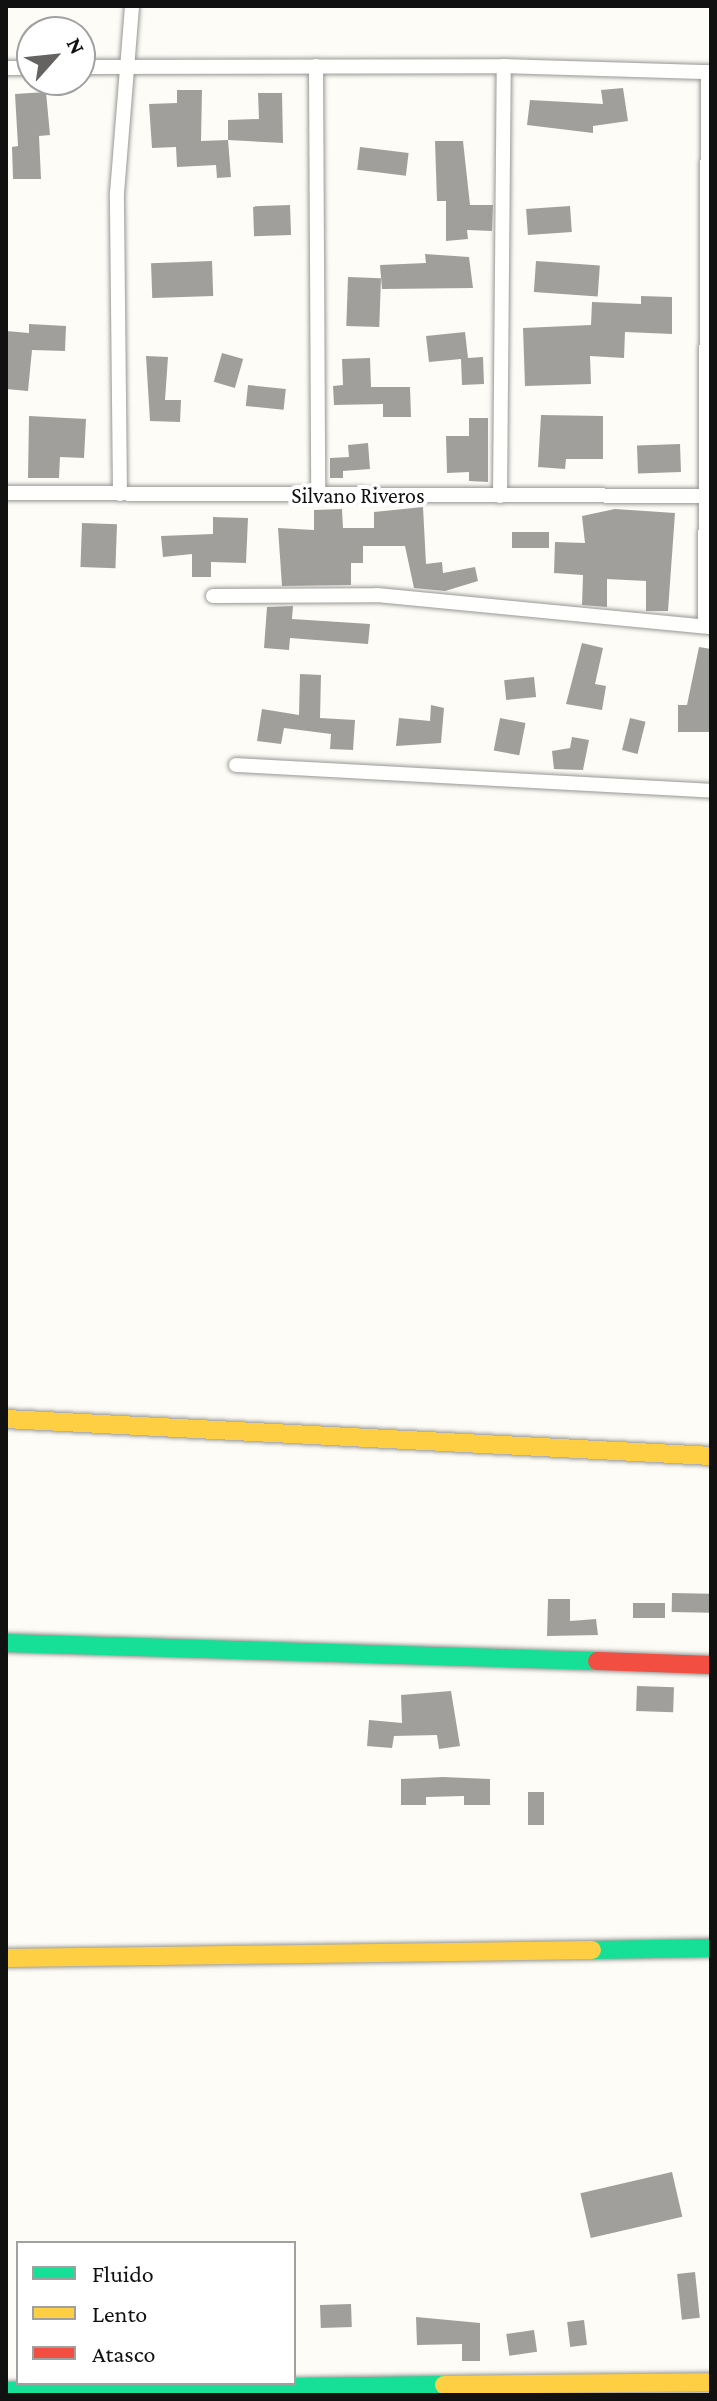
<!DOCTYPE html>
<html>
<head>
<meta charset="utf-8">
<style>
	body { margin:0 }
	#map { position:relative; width:717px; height:2401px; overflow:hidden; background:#fdfcf7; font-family:"Crimson Pro",serif }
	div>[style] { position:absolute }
	.building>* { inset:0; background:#a19f9c; transform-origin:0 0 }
	.roads { filter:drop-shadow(0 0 2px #979795) drop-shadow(0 0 2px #979795) }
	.street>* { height:14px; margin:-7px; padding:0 7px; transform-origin:7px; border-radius:7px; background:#fffffe }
	.fast>* { height:18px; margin:-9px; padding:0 9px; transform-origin:9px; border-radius:9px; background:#16e098 }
	.slow>* { height:18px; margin:-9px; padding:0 9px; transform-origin:9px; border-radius:9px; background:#ffcf43 }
	.jam>* { height:18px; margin:-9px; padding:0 9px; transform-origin:9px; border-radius:9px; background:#f24e42 }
	span { translate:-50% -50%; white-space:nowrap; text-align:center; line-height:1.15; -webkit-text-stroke:8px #fff; paint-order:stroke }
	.street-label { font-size:22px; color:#111 }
	.frame { position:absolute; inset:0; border:8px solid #111; pointer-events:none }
	.legend { position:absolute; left:16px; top:2241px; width:280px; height:144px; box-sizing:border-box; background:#fff; border:2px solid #a0a0a0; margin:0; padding:10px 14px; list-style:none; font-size:24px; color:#111 }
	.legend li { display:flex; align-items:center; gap:16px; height:40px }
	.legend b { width:40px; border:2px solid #a0a0a0 }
	.north { position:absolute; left:16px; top:16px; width:80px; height:80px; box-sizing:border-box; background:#fff; border:2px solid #a0a0a0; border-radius:50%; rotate:63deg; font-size:22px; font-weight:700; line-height:32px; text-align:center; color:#111 }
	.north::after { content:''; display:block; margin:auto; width:28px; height:36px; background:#646362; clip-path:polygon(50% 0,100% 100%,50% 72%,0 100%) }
</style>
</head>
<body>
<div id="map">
	<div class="building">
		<div style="clip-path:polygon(623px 88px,628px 121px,593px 126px,593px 133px,527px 125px,530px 100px,603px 104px,601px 90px)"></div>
		<div style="clip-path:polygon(177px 90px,202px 90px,201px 141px,228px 140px,231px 177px,217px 178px,216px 165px,177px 167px,176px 147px,152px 148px,149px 104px,177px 103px)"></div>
		<div style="clip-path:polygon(46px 92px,50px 135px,39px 136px,41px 179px,13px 179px,12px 147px,18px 146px,15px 94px)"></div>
		<div style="clip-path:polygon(258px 93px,282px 93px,283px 143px,228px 140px,228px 120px,259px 119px)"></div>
		<div style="clip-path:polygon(435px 141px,463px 141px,470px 205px,493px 205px,492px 231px,467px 230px,468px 239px,446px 241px,446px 201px,437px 201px)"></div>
		<div style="left:360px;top:147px;width:49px;height:23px;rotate:7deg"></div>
		<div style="left:290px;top:205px;width:30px;height:37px;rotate:88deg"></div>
		<div style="left:570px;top:206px;width:26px;height:44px;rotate:86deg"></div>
		<div style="clip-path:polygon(425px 254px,469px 257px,473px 288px,382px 289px,380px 265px,426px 263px)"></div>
		<div style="left:212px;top:261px;width:35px;height:61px;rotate:88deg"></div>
		<div style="left:536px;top:261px;width:64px;height:31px;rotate:4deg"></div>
		<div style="left:348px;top:277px;width:33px;height:49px;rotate:2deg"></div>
		<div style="clip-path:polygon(641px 296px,672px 297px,672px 334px,625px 332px,624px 358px,590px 356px,591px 384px,525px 386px,523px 328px,591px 325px,592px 302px,641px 304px)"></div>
		<div style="clip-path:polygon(29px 324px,66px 326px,65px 351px,32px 350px,28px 391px,6px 389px,6px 331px,29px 333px)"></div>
		<div style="clip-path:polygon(465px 332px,468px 358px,483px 357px,484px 384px,462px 385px,461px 359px,429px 362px,426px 336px)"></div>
		<div style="left:222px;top:353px;width:22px;height:30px;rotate:16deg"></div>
		<div style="clip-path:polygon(146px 356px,168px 357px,165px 400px,181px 400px,180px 422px,150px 421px)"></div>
		<div style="clip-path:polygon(370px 358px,371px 387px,410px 387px,411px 417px,383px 417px,383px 404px,334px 405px,333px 386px,343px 385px,342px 359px)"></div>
		<div style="left:248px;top:385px;width:38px;height:21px;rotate:6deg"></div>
		<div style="clip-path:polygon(541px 415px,603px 416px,603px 459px,566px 459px,565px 469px,538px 467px)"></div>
		<div style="clip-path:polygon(29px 416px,86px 419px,84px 458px,60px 457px,59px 478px,28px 478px)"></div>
		<div style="clip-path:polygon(469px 418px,488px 418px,488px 482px,469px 481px,469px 472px,447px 473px,446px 436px,469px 436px)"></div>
		<div style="clip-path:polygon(368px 443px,370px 469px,343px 471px,343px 478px,330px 478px,330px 458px,349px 457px,348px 445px)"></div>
		<div style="left:680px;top:444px;width:28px;height:43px;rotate:88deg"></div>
		<div style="clip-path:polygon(423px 507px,426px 564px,442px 562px,443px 573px,475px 567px,478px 581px,445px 591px,414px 588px,405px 546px,363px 546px,363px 563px,351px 563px,351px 585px,282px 586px,278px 528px,314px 530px,314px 510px,342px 509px,343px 528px,374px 528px,374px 512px)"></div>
		<div style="clip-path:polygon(615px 509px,675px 513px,668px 611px,646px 611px,646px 581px,607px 579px,607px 607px,582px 605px,583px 575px,554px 573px,555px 542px,585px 543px,582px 516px)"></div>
		<div style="clip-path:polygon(213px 517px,248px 518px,246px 563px,211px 562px,211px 577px,192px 577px,192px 554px,163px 557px,161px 536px,213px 534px)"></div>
		<div style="left:82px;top:523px;width:35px;height:44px;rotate:2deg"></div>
		<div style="left:512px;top:532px;width:37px;height:16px"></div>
		<div style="clip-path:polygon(293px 606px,292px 619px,370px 624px,368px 644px,290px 638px,289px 650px,264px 648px,267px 607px)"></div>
		<div style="clip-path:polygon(582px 643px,603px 648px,595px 684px,606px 686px,602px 710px,566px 704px)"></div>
		<div style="clip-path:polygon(699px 647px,711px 649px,711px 732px,678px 732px,678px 705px,687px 705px)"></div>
		<div style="clip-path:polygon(300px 674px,321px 675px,320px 718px,355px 720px,353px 750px,330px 749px,331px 734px,284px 728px,281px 744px,257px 741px,262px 709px,299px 715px)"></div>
		<div style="left:534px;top:677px;width:20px;height:30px;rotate:84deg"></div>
		<div style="clip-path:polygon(431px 705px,444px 708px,441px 743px,396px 746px,399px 718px,430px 721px)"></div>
		<div style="left:500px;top:718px;width:26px;height:33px;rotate:11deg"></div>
		<div style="left:630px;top:718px;width:16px;height:33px;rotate:14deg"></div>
		<div style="clip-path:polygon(572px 737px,589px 740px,583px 770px,554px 769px,552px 751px,570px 748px)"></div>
		<div style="left:672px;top:1593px;width:39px;height:19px;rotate:1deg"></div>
		<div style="clip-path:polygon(548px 1599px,570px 1599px,570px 1621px,596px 1619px,598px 1635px,547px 1636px)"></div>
		<div style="left:633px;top:1603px;width:32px;height:15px"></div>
		<div style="left:637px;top:1686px;width:37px;height:25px;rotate:2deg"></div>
		<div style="clip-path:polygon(451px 1691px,460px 1746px,439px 1749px,437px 1735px,394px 1736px,392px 1748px,367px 1746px,369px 1720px,402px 1723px,401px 1695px)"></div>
		<div style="clip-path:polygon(443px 1777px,490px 1779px,490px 1805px,464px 1805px,464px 1796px,426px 1797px,426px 1805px,401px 1805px,401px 1779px)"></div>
		<div style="left:544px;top:1792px;width:33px;height:16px;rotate:90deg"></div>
		<div style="left:672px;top:2172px;width:46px;height:94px;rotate:77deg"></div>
		<div style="left:695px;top:2272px;width:46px;height:18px;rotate:84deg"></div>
		<div style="left:351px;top:2304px;width:23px;height:31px;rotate:88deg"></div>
		<div style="clip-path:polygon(416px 2317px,480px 2323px,480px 2361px,462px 2361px,462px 2344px,417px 2345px)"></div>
		<div style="left:584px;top:2320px;width:25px;height:17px;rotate:83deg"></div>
		<div style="left:534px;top:2330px;width:22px;height:28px;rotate:82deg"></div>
	</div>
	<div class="roads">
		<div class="street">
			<div style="left:316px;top:66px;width:430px;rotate:89.7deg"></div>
			<div style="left:80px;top:67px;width:424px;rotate:-0.1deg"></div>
			<div style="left:504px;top:66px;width:207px;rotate:1.7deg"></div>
			<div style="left:6px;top:68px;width:26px"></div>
			<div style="left:6px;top:493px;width:705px;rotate:0.24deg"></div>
			<div style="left:120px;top:494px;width:301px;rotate:-90.6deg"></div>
			<div style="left:117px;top:193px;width:188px;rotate:-85.4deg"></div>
			<div style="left:500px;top:496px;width:430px;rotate:-89.5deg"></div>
			<div style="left:213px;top:596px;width:164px;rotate:-0.3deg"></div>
			<div style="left:377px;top:595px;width:336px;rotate:5.5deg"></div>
			<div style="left:705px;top:626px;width:554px;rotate:-89.69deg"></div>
			<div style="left:236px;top:765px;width:476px;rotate:3.1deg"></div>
		</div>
		<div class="fast">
			<div style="left:6px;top:1643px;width:591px;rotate:1.74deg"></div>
			<div style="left:592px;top:1950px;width:119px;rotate:-1deg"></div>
			<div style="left:6px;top:2391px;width:438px;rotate:-0.8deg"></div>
		</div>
		<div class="slow">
			<div style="left:6px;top:1419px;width:706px;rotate:3deg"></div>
			<div style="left:6px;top:1958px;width:586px;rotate:-0.78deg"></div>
			<div style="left:444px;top:2385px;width:267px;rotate:-0.6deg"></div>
		</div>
		<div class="jam">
			<div style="left:597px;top:1661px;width:114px;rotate:2deg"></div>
		</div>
	</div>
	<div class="street-label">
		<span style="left:358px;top:496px">Silvano Riveros</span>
	</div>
	<div class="frame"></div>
	<ul class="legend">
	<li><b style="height:10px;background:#16e098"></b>Fluido</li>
	<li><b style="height:10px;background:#ffcf43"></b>Lento</li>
	<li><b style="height:10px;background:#f24e42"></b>Atasco</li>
	</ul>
	<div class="north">N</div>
</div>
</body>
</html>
